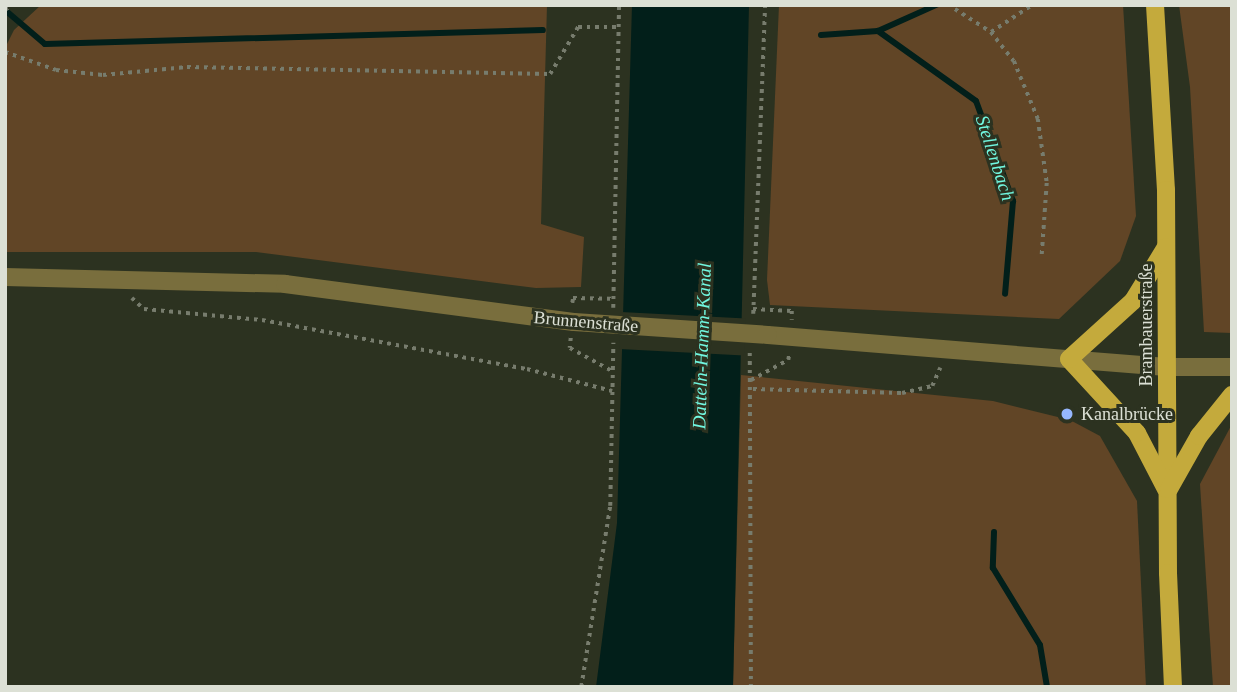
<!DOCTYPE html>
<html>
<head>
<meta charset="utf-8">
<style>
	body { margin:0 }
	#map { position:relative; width:1237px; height:692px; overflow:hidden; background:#2c3220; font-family:"Times New Roman",serif }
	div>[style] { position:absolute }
	.green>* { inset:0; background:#614526 }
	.water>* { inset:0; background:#021f1a }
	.pier>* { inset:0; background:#2c3220; transform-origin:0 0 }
	.stream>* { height:6px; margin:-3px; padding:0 3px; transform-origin:3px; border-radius:3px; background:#021f1a }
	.path>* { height:3.5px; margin-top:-1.75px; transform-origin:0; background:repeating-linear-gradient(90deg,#777c6d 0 3.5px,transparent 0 8.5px) }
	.minor>* { height:18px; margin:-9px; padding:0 9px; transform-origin:9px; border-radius:9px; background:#796e3d }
	.major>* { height:18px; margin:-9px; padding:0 9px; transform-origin:9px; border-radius:9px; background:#c4aa3c }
	.minor-bridge>* { height:18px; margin:-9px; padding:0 9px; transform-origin:9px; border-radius:9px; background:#796e3d }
	.dots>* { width:19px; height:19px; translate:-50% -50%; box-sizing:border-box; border:4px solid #2c3220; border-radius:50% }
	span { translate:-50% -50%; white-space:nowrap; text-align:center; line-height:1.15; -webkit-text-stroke:6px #2c3220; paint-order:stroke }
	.street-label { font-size:18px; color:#dce0d5 }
	.poi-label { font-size:18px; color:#dce0d5 }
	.left { translate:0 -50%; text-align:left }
	.water-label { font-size:19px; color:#71f7e0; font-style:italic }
	.frame { position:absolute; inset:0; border:7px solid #dce0d5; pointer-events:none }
</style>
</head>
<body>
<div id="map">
	<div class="green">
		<div style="clip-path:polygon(41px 5px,547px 5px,541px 224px,584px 237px,581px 287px,536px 288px,256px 252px,5px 252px,5px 48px,14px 30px)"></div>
		<div style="clip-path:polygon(779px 5px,1123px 5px,1136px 216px,1120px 261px,1059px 319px,770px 305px,767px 280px)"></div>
		<div style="clip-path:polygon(1179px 5px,1232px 5px,1232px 333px,1204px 332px,1190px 87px)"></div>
		<div style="clip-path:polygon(741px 375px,993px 401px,1070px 420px,1100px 436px,1137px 501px,1146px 687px,733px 687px)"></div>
		<div style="clip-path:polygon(1232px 424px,1232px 687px,1213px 687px,1200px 484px)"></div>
	</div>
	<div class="water">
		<div style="clip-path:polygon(632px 5px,749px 5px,733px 687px,596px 687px,617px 523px)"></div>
	</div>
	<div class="pier">
		<div style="left:621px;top:312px;width:125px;height:37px;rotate:3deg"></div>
	</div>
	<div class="stream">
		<div style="left:5px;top:10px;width:52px;rotate:40.4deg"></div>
		<div style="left:45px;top:44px;width:498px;rotate:-1.6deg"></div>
		<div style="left:878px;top:31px;width:120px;rotate:35.5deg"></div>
		<div style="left:976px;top:101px;width:107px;rotate:69.7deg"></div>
		<div style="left:1013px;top:201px;width:93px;rotate:94.9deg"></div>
		<div style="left:821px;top:35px;width:57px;rotate:-4deg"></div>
		<div style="left:878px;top:31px;width:64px;rotate:-24.1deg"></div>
		<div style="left:994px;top:532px;width:36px;rotate:92deg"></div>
		<div style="left:993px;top:568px;width:90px;rotate:58.6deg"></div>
		<div style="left:1040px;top:645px;width:43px;rotate:80.5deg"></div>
	</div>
	<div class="path">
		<div style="left:955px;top:9px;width:43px;rotate:32.6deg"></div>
		<div style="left:991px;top:32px;width:49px;rotate:-33.4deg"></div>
		<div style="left:5px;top:10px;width:9px;rotate:-36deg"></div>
		<div style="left:991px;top:32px;width:37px;rotate:52deg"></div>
		<div style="left:1014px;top:61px;width:63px;rotate:67.5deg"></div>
		<div style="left:1038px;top:119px;width:65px;rotate:82deg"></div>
		<div style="left:1047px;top:183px;width:72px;rotate:94deg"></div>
		<div style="left:5px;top:52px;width:54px;rotate:19.4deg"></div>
		<div style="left:56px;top:70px;width:47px;rotate:6.1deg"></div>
		<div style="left:103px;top:75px;width:84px;rotate:-5.4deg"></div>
		<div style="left:187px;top:67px;width:363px;rotate:1.1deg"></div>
		<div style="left:550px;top:74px;width:55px;rotate:-59.2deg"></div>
		<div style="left:578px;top:27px;width:41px"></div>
		<div style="left:132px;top:298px;width:16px;rotate:43deg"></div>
		<div style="left:144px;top:309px;width:119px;rotate:5.3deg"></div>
		<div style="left:262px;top:320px;width:269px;rotate:10.5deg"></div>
		<div style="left:527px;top:369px;width:88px;rotate:14.5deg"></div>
		<div style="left:572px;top:303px;width:5px;rotate:-79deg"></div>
		<div style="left:573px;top:298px;width:39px;rotate:1deg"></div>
		<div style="left:613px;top:308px;width:303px;rotate:-88.9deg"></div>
		<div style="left:753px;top:309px;width:39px;rotate:3deg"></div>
		<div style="left:792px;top:311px;width:9px;rotate:90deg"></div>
		<div style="left:753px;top:314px;width:309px;rotate:-87.8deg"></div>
		<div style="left:571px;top:338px;width:10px;rotate:96deg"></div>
		<div style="left:570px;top:348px;width:48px;rotate:28.7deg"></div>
		<div style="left:750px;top:353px;width:334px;rotate:89.8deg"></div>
		<div style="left:751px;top:380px;width:42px;rotate:-28.4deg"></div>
		<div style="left:788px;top:360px;width:5px;rotate:-79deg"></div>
		<div style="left:753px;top:389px;width:149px;rotate:1.5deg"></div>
		<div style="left:902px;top:393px;width:31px;rotate:-13deg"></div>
		<div style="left:932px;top:386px;width:20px;rotate:-66deg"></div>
		<div style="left:581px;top:687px;width:183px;rotate:-80.9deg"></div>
		<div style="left:610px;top:506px;width:163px;rotate:-88.9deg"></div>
	</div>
	<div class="minor">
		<div style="left:5px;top:277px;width:280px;rotate:1.4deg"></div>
		<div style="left:285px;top:284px;width:291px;rotate:7.5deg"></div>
		<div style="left:768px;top:335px;width:400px;rotate:4.6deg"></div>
		<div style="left:1167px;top:367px;width:65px"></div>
	</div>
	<div class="major">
		<div style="left:1155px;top:5px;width:185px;rotate:86.6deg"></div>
		<div style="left:1166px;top:190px;width:383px;rotate:89.7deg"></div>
		<div style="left:1168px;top:573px;width:114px;rotate:87.5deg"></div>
		<div style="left:1166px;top:489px;width:63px;rotate:-117.4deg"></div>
		<div style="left:1137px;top:433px;width:100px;rotate:-132.6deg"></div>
		<div style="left:1069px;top:359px;width:86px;rotate:-42.2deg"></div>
		<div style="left:1133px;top:301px;width:63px;rotate:-58.6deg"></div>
		<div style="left:1169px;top:489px;width:61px;rotate:-60.5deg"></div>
		<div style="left:1199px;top:436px;width:53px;rotate:-51.2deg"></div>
	</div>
	<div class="minor-bridge">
		<div style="left:574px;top:322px;width:194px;rotate:3.8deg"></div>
	</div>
	<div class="dots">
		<div style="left:1067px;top:414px;background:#95b6fd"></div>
	</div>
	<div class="street-label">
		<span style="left:586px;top:322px;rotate:5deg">Brunnenstraße</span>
		<span style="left:1146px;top:325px;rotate:-90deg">Brambauerstraße</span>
	</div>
	<div class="poi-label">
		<span class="left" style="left:1081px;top:414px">Kanalbrücke</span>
	</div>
	<div class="water-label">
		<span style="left:995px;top:158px;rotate:72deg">Stellenbach</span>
		<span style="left:702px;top:346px;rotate:-88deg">Datteln-Hamm-Kanal</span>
	</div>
	<div class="frame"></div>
</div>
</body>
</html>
